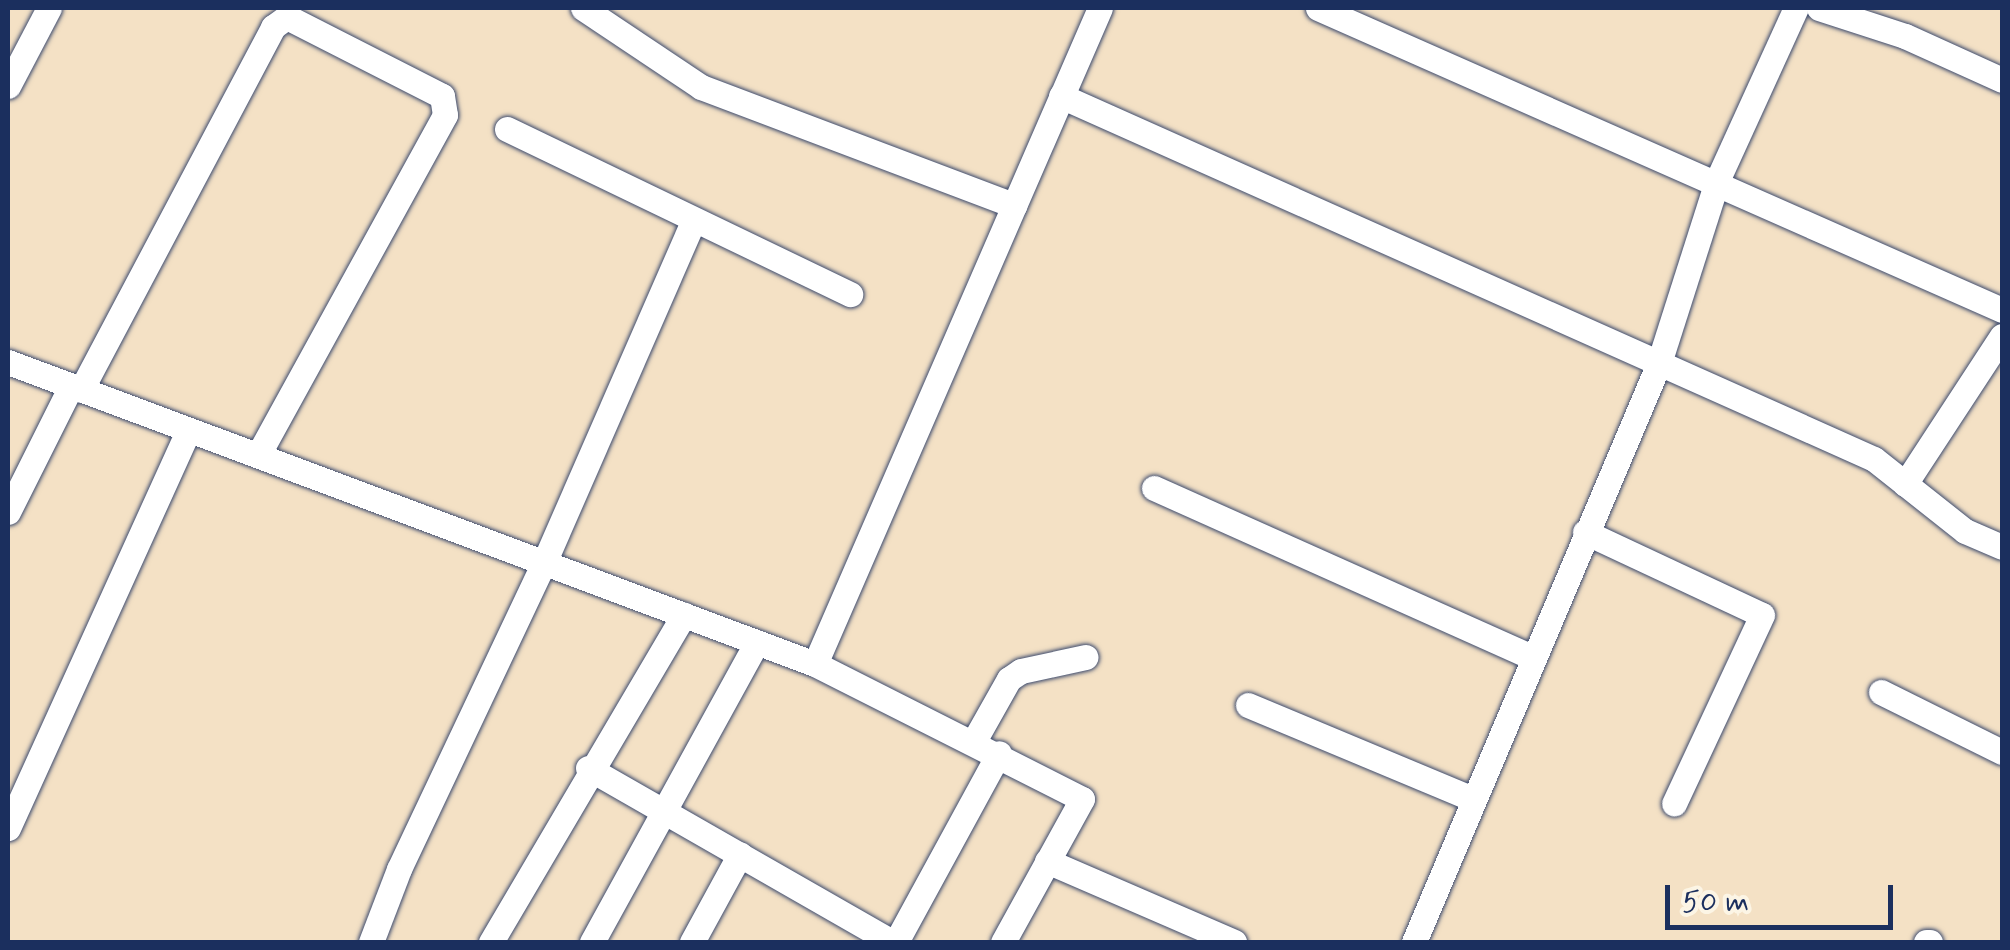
<!DOCTYPE html>
<html>
<head>
<meta charset="utf-8">
<style>
	body { margin:0 }
	#map { position:relative; width:2010px; height:950px; overflow:hidden; background:#f4e1c5; font-family:Mynerve,sans-serif }
	div>[style] { position:absolute }
	.roads { filter:drop-shadow(0 0 2px #3c4a6d) drop-shadow(0 0 2px #3c4a6d) }
	.street>* { height:25px; margin:-12.5px; padding:0 12.5px; transform-origin:12.5px; border-radius:12.5px; background:#fff }
	span { translate:-50% -50%; white-space:nowrap; text-align:center; line-height:1.15; -webkit-text-stroke:8px #fcf5e5; paint-order:stroke }
	.frame { position:absolute; inset:0; border:10px solid #1b2f5e; pointer-events:none }
	.scale { position:absolute; left:1665px; top:885px; width:228px; height:45px; box-sizing:border-box; border:5px solid #1b2f5e; border-top:0; padding-left:12px; font-size:30px; line-height:35px; white-space:nowrap; color:#1b2f5e; -webkit-text-stroke:8px #fcf5e5; paint-order:stroke }
</style>
</head>
<body>
<div id="map">
	<div class="roads">
		<div class="street">
			<div style="left:583px;top:8px;width:142px;rotate:33.8deg"></div>
			<div style="left:701px;top:87px;width:335px;rotate:20.7deg"></div>
			<div style="left:1318px;top:8px;width:748px;rotate:23.82deg"></div>
			<div style="left:1819px;top:8px;width:90px;rotate:18deg"></div>
			<div style="left:1905px;top:36px;width:107px;rotate:24.4deg"></div>
			<div style="left:8px;top:86px;width:88px;rotate:-62.3deg"></div>
			<div style="left:1061px;top:96px;width:890px;rotate:24.06deg"></div>
			<div style="left:1874px;top:459px;width:116px;rotate:38.4deg"></div>
			<div style="left:1965px;top:531px;width:40px;rotate:23.4deg"></div>
			<div style="left:507px;top:129px;width:381px;rotate:25.7deg"></div>
			<div style="left:8px;top:362px;width:862px;rotate:20.52deg"></div>
			<div style="left:815px;top:664px;width:299px;rotate:26.8deg"></div>
			<div style="left:1082px;top:799px;width:163px;rotate:118.9deg"></div>
			<div style="left:81px;top:390px;width:411px;rotate:-62.1deg"></div>
			<div style="left:273px;top:27px;width:17px;rotate:-36deg"></div>
			<div style="left:287px;top:17px;width:174px;rotate:27deg"></div>
			<div style="left:442px;top:96px;width:19px;rotate:81deg"></div>
			<div style="left:445px;top:115px;width:388px;rotate:118.8deg"></div>
			<div style="left:1905px;top:484px;width:177px;rotate:-56.8deg"></div>
			<div style="left:1154px;top:488px;width:413px;rotate:24.1deg"></div>
			<div style="left:8px;top:512px;width:141px;rotate:-63.4deg"></div>
			<div style="left:1585px;top:532px;width:195px;rotate:25.1deg"></div>
			<div style="left:1762px;top:615px;width:208px;rotate:115deg"></div>
			<div style="left:815px;top:664px;width:715px;rotate:-66.52deg"></div>
			<div style="left:1881px;top:692px;width:135px;rotate:26.4deg"></div>
			<div style="left:1248px;top:705px;width:241px;rotate:22.7deg"></div>
			<div style="left:974px;top:741px;width:71px;rotate:-60.6deg"></div>
			<div style="left:1009px;top:679px;width:14px;rotate:-34deg"></div>
			<div style="left:1021px;top:671px;width:66px;rotate:-12.2deg"></div>
			<div style="left:588px;top:768px;width:350px;rotate:29.8deg"></div>
			<div style="left:8px;top:828px;width:436px;rotate:-65.6deg"></div>
			<div style="left:1047px;top:861px;width:204px;rotate:23.4deg"></div>
			<div style="left:371px;top:942px;width:78px;rotate:-69deg"></div>
			<div style="left:399px;top:869px;width:336px;rotate:-64.7deg"></div>
			<div style="left:543px;top:565px;width:374px;rotate:-66.4deg"></div>
			<div style="left:491px;top:942px;width:380px;rotate:-59.5deg"></div>
			<div style="left:592px;top:942px;width:342px;rotate:-61.2deg"></div>
			<div style="left:692px;top:942px;width:100px;rotate:-61.4deg"></div>
			<div style="left:896px;top:942px;width:215px;rotate:-61.4deg"></div>
			<div style="left:1414px;top:942px;width:629px;rotate:-67.06deg"></div>
			<div style="left:1659px;top:363px;width:191px;rotate:-72.3deg"></div>
			<div style="left:1717px;top:181px;width:190px;rotate:-65.5deg"></div>
			<div style="left:1926px;top:942px;width:4px"></div>
		</div>
	</div>
	<div class="frame"></div>
	<div class="scale">50 m</div>
</div>
</body>
</html>
